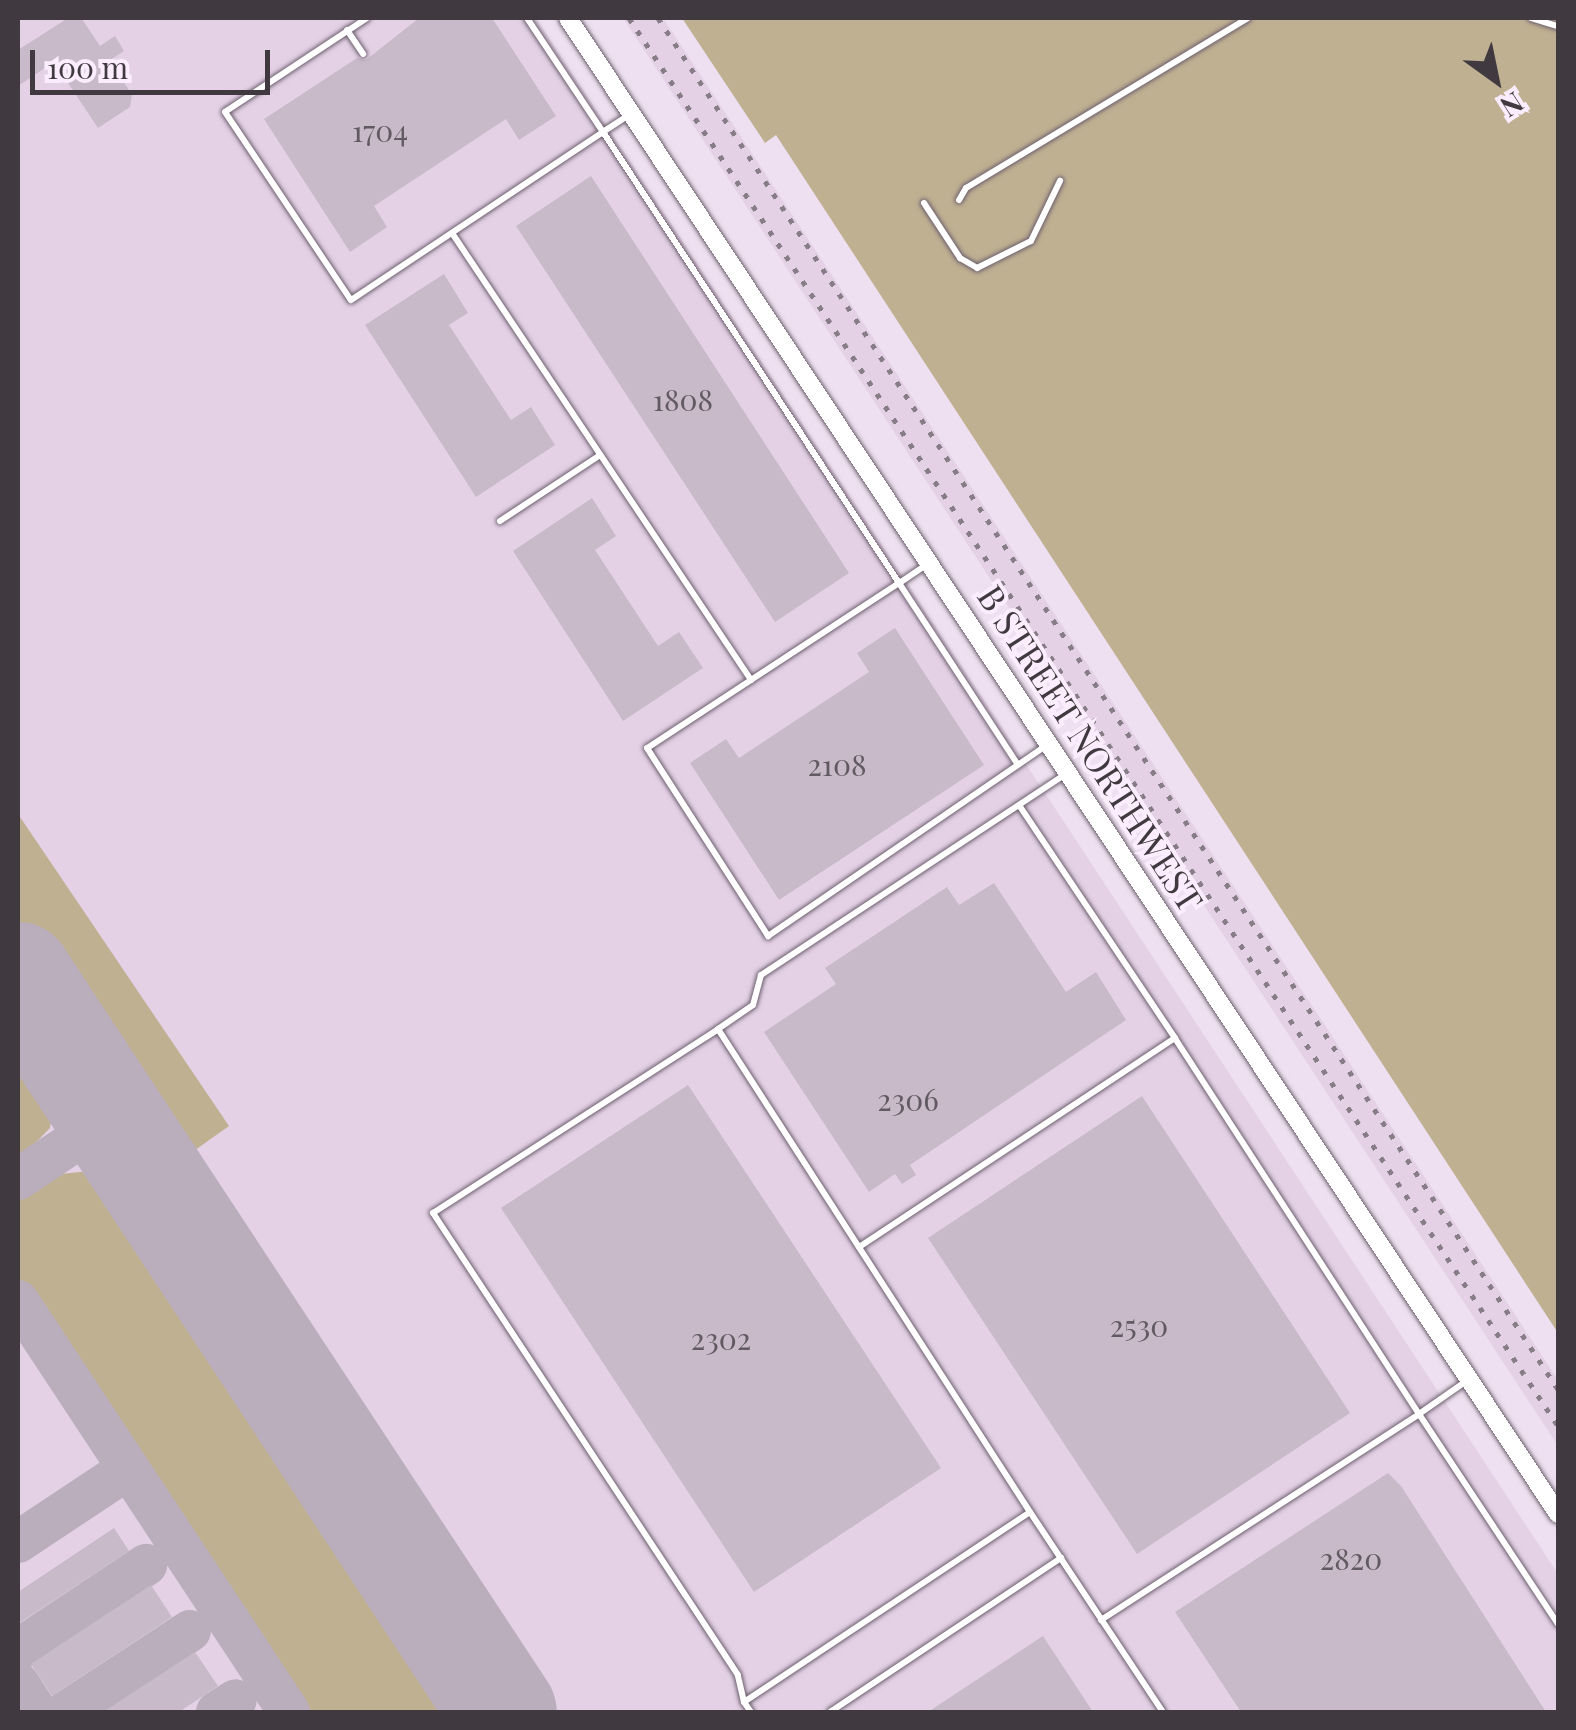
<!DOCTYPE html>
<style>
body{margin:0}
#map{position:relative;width:1576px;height:1730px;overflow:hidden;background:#eee0f0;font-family:"Playfair Display",serif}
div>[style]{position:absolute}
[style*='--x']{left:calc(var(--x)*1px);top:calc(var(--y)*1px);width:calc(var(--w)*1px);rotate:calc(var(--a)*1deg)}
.built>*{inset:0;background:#e4d1e6}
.green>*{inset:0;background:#bfb092}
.taxiway>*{height:42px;margin:-21px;padding:0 21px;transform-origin:21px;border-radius:21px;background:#baaebc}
.runway>*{height:108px;margin:-54px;padding:0 54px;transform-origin:54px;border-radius:54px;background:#baaebc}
.building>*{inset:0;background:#c8bac9}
.roads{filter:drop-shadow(0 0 2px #6d606e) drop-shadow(0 0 2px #6d606e)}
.lane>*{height:6px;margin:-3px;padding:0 3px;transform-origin:3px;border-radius:3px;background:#fff}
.secondary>*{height:18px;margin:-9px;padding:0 9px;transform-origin:9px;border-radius:9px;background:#fff}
.rail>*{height:5px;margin-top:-2.5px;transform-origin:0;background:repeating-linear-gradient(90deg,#867d87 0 5px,transparent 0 15px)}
span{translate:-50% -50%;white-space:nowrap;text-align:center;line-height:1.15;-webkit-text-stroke:8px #fbedfd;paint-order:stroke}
.number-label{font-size:30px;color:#625a62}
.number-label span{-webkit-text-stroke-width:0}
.street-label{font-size:35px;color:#403a40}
.frame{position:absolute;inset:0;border:20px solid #403a40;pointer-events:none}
.north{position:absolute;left:1446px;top:30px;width:100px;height:100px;-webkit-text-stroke:8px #fbedfd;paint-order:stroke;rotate:147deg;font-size:28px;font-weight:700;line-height:40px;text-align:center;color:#403a40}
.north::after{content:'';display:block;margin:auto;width:35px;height:45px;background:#403a40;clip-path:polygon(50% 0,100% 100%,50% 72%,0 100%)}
.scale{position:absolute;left:30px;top:50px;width:240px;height:45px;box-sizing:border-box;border:5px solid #403a40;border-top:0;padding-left:12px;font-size:30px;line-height:35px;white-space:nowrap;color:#403a40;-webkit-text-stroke:8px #fbedfd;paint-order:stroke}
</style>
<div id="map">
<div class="built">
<div style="clip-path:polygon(18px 18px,536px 18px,1558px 1574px,1558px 1712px,18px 1712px)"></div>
<div style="clip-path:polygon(623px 18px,663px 18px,1558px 1380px,1558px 1446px)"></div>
</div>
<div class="green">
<div style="clip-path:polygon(682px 18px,1558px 18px,1558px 1333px,776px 135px,765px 143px)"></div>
<div style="clip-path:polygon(18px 814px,229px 1126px,174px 1165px,18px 932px)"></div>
<div style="clip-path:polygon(18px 1033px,46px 1075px,53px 1107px,50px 1128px,18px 1161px)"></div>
<div style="clip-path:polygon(90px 1171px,115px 1181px,457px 1712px,307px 1712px,18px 1280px,18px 1196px,60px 1174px)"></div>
</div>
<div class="taxiway">
<div style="--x:18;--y:1179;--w:112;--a:-33.7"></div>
<div style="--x:18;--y:1301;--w:492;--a:56.6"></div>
<div style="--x:18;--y:1542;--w:132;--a:-33.6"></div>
<div style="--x:18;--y:1650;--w:154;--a:-33.6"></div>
<div style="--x:18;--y:1683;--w:35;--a:57"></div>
<div style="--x:66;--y:1712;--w:148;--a:-33.2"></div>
<div style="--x:217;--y:1712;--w:22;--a:-32"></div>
</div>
<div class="runway">
<div style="--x:18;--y:976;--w:881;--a:56.62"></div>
</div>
<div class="building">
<div style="clip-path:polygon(68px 18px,82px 19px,100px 46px,115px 36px,124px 51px,110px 60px,132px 95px,130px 107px,98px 128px,54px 62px,18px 86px,18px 50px)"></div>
<div style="clip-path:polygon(419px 18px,492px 18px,556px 116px,519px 140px,506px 119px,374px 206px,387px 227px,350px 252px,264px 119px,357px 58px,366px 60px)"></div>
<div style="clip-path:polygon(591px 176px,849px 573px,775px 622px,516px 226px)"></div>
<div style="clip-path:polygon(444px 274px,468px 313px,449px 325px,511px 420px,531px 407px,555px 445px,476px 497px,365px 325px)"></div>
<div style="clip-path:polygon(592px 498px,616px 536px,595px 550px,658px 646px,679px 632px,703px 668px,623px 721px,513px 551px)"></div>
<div style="clip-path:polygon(895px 628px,984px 765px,779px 900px,690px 763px,726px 739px,739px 758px,869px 672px,857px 653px)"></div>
<div style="clip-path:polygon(994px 883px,1066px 992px,1096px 972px,1126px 1020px,910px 1165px,916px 1175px,902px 1184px,895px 1174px,869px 1192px,764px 1032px,836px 984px,825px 968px,947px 887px,959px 905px)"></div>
<div style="clip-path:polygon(688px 1085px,941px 1468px,754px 1592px,501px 1208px)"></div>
<div style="clip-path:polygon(1142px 1096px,1350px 1413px,1137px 1554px,928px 1238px)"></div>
<div style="clip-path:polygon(1388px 1473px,1401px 1486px,1546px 1712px,1241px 1712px,1175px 1612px)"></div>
<div style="clip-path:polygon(114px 1528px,129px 1551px,18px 1624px,18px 1592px)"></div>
<div style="clip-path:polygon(151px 1585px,172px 1617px,52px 1696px,31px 1664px)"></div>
<div style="clip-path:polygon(1043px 1636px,1093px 1712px,928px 1712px)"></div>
<div style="clip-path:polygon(195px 1652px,218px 1686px,179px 1712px,103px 1712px)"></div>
</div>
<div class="roads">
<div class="lane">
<div style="--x:367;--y:18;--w:170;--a:146.5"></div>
<div style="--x:225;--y:112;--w:226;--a:56.2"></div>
<div style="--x:351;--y:300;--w:303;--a:-33.7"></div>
<div style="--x:603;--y:132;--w:137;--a:-123.7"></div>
<div style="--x:1531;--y:18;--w:28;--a:17"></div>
<div style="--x:347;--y:30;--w:29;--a:56"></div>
<div style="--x:629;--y:115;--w:31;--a:147"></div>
<div style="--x:603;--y:132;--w:539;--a:56.72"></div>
<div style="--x:899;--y:583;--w:177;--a:146.8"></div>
<div style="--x:959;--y:200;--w:14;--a:-60"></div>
<div style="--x:966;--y:188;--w:329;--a:-31.1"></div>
<div style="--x:924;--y:203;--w:66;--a:56.8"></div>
<div style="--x:960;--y:258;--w:20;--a:30"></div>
<div style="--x:977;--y:268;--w:60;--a:-26.6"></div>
<div style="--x:1031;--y:241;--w:67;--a:-64.2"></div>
<div style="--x:452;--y:233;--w:538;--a:56.22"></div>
<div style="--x:751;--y:680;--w:124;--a:146.8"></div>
<div style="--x:647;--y:748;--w:224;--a:57.2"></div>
<div style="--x:768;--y:936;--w:340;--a:-34.4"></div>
<div style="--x:500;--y:521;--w:120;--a:-33.4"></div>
<div style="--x:926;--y:565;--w:32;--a:146"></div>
<div style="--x:899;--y:583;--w:217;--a:56.8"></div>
<div style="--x:718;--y:1029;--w:42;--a:-34.4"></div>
<div style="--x:753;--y:1005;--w:31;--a:-75"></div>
<div style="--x:761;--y:975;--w:367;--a:-33.4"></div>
<div style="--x:859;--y:1247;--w:379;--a:-33.5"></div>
<div style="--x:1175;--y:1038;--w:280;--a:-123.8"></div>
<div style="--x:1465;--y:1382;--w:56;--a:145.2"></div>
<div style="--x:1419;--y:1414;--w:252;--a:56.5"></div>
<div style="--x:1101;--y:1620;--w:379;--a:-32.9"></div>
<div style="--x:1419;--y:1414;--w:448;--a:-123"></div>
<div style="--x:744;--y:1702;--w:28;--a:-103"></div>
<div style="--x:738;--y:1675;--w:554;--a:-123.43"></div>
<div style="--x:433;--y:1213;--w:339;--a:-32.8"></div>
<div style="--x:718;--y:1029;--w:575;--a:57.14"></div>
<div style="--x:751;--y:1712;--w:12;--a:-125"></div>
<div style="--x:744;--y:1702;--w:343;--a:-33.6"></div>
<div style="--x:1030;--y:1512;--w:240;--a:56.4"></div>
<div style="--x:830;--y:1712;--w:278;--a:-33.7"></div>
</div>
<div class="secondary">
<div style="--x:568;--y:18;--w:1794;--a:56.5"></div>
</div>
</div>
<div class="rail">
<div style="--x:629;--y:18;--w:1687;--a:56.58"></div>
<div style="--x:658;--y:18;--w:1640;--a:56.72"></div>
</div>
<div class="number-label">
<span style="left:380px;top:130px">1704</span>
<span style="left:683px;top:399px">1808</span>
<span style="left:837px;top:764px">2108</span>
<span style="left:908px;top:1099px">2306</span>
<span style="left:1139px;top:1325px">2530</span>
<span style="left:721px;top:1338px">2302</span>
<span style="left:1351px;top:1558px">2820</span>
</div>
<div class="street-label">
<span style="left:1091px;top:748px;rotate:57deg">B STREET NORTHWEST</span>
</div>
<div class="frame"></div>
<div class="north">N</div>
<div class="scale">100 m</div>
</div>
